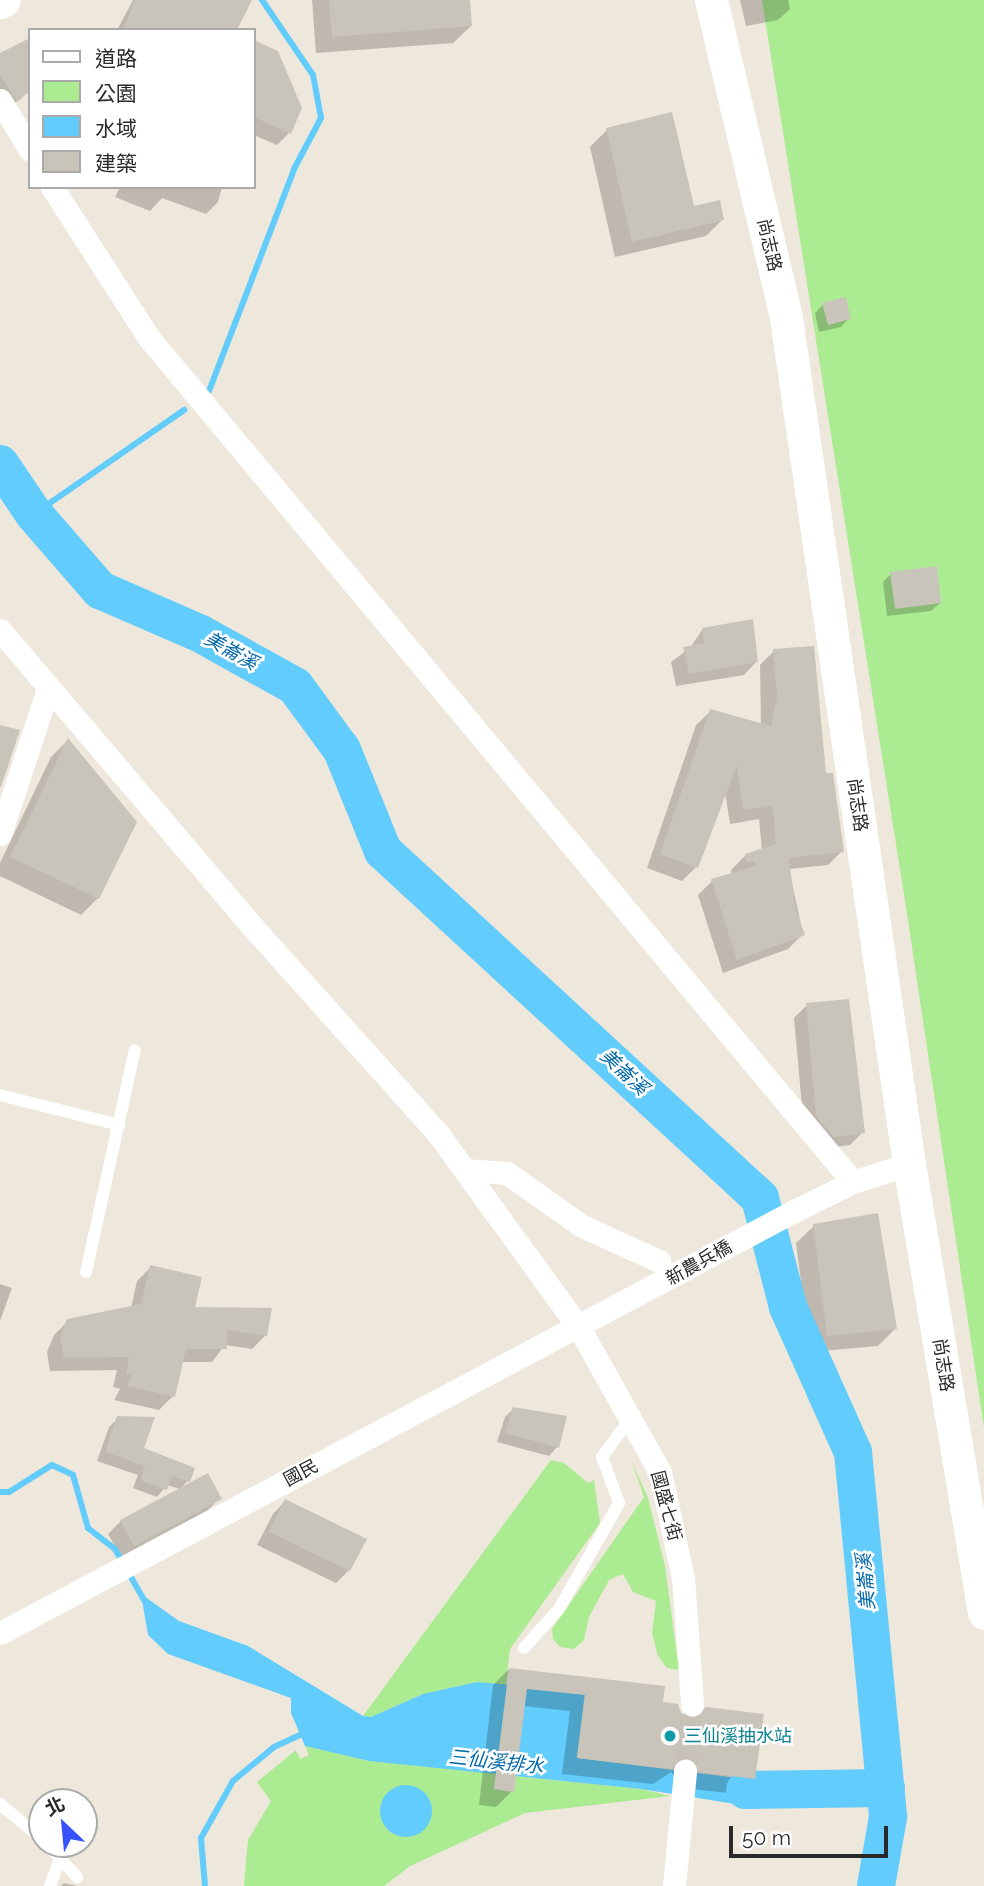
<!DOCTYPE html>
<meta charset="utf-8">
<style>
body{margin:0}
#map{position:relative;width:984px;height:1886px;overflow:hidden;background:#eee7db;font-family:Raleway,"Noto Sans TC",sans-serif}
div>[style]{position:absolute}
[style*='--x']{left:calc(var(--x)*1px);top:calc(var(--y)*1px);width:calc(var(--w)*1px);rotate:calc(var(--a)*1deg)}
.green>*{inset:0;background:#abeb91}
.water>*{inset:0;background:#62ccfc}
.round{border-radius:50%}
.shadow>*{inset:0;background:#0003}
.stream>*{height:6px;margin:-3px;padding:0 3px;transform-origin:3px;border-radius:3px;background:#62ccfc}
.river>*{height:38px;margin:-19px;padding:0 19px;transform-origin:19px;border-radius:19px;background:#62ccfc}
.building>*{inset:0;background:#c9c4ba}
.street-tunnel>*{height:23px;margin-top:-11.5px;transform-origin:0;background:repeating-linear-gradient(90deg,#c7c1b8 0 23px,transparent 0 34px)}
.lane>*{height:12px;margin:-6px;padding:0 6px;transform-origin:6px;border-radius:6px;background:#fff}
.street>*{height:23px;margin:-11.5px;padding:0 11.5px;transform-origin:11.5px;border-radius:11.5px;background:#fff}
.secondary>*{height:33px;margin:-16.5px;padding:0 16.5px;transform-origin:16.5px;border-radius:16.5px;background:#fff}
.dots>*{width:19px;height:19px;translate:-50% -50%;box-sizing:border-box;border:4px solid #fff;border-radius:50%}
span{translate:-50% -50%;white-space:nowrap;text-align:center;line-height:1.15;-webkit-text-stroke:5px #fff;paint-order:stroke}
.street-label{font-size:18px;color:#2a2a2a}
.culture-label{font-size:18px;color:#0d838f}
.left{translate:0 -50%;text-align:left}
.water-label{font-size:19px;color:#0067a9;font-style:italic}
.legend{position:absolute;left:28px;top:28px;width:228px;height:161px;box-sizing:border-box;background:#fff;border:2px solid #aaa;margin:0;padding:9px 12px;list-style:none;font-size:21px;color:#2a2a2a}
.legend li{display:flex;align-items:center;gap:14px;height:35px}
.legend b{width:35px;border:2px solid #aaa}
.north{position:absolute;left:28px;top:1788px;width:70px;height:70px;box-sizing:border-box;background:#fff;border:2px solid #aaa;border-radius:50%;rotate:334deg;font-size:19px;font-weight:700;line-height:28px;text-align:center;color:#2a2a2a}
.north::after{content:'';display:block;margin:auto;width:24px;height:32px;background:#3753ff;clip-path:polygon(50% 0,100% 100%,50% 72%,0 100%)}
.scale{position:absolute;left:729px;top:1826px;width:159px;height:32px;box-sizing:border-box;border:4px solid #2a2a2a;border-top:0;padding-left:9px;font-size:21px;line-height:24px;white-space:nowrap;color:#2a2a2a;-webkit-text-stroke:5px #fff;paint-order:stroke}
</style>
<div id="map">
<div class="green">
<div style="clip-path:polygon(762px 0,984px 0,984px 1428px,906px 907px)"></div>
<div style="clip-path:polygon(551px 1460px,564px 1463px,588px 1483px,594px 1480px,600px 1523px,510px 1649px,506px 1685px,477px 1682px,423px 1694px,371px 1717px,363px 1716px)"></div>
<div style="clip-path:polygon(632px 1462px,648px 1498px,665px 1566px,679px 1670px,667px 1668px,658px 1656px,652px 1633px,656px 1601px,633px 1592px,623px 1574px,609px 1580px,589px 1617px,584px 1640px,574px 1649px,560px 1647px,553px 1639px,552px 1629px,644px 1497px)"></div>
<div style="clip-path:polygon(305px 1746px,369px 1761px,496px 1773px,494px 1789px,514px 1792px,516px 1776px,641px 1789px,670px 1796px,525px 1813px,410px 1866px,384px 1886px,244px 1886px,248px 1840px,271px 1801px,257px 1782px,296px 1750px,300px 1759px,309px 1755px)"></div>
</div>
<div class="water">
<div style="clip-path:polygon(141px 1594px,179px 1621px,248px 1646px,363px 1716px,371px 1717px,423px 1694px,477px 1682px,585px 1692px,577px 1758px,762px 1781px,754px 1807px,641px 1789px,369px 1761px,305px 1746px,291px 1713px,291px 1698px,168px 1654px,148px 1635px)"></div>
<div class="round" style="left:380px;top:1785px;width:52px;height:52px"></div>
</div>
<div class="shadow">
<div style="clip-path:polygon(133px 0,250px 0,236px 30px,117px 30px)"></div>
<div style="clip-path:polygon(312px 0,469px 0,471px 26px,453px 43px,316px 53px)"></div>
<div style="clip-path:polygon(740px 0,788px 0,790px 9px,778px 20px,746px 26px)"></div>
<div style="clip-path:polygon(254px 42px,276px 52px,289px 133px,277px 145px,254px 135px)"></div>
<div style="clip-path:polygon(0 55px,30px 89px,9px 108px,0 92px)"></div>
<div style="clip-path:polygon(607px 130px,692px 208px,723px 219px,706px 236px,615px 257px,590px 147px)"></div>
<div style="clip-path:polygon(120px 187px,222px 187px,218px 202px,206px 214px,162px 198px,150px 211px,115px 197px)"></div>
<div style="clip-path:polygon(823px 305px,849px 318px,841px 327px,819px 332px,815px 313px)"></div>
<div style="clip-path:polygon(891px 574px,940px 603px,931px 611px,887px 616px,883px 582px)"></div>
<div style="clip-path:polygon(702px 630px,756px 662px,744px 675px,676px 686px,671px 662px,690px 648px)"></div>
<div style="clip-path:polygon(774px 651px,825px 775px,842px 851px,828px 865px,789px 869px,803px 934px,788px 949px,723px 973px,698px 895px,712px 881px,732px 875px,731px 870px,746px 855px,762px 850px,759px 819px,730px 824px,725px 792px,696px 867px,682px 881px,647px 868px,696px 725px,711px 711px,761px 725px,760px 665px)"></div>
<div style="clip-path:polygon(68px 740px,98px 898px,81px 915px,0 876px,0 863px,51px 757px)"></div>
<div style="clip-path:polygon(807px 1005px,863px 1132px,850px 1145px,821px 1149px,804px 1129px,794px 1018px)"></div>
<div style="clip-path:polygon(814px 1226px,895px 1329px,878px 1346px,810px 1352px,796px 1243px)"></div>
<div style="clip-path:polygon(151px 1267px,193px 1309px,266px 1335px,252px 1349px,225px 1345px,212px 1362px,181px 1362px,173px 1396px,159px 1410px,114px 1400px,120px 1389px,113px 1387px,117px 1370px,50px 1371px,47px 1352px,54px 1335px,68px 1321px,131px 1308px,137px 1281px)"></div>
<div style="clip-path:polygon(0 1284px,12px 1288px,0 1321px)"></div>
<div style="clip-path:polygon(513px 1409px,557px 1447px,549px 1456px,497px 1442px,505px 1417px)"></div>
<div style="clip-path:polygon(118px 1418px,142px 1450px,188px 1481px,180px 1489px,167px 1485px,157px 1497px,133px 1488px,138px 1475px,97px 1461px,109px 1427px)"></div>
<div style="clip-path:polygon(220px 1498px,207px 1511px,121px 1557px,108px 1534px,121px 1521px)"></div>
<div style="clip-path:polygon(285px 1501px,349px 1570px,336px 1583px,257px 1545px,273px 1514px)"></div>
<div style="clip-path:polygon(509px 1669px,661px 1704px,754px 1778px,738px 1794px,683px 1788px,671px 1772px,653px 1784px,562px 1774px,570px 1711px,523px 1706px,512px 1791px,496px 1807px,479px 1805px,493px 1685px)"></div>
<div style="clip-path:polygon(64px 1883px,77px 1886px,61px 1886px)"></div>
</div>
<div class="stream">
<div style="--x:209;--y:391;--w:238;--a:-69"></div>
<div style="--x:294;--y:169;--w:58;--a:-62.1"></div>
<div style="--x:321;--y:118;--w:44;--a:-100.5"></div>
<div style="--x:313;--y:75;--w:91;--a:-124.2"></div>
<div style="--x:34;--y:514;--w:183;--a:-34.7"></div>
<div style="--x:0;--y:1492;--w:9;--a:0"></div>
<div style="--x:9;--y:1492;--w:51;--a:-32.1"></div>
<div style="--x:52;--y:1465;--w:23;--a:25"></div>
<div style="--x:73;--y:1475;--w:55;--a:74.2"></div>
<div style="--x:88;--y:1528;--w:34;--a:38"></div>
<div style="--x:115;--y:1549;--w:59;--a:60.4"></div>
<div style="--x:205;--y:1886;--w:48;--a:-94.8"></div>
<div style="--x:201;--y:1838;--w:65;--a:-60.7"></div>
<div style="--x:233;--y:1781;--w:53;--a:-39.7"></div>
<div style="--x:274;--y:1747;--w:38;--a:-25"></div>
</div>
<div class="river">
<div style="--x:0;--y:464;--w:60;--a:55.8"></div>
<div style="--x:34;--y:514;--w:101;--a:49"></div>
<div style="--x:100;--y:590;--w:110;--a:23.5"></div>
<div style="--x:201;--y:634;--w:107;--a:29"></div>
<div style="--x:295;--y:686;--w:79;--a:53.7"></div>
<div style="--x:342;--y:750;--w:109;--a:67.9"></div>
<div style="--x:383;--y:851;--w:512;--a:42.63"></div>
<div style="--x:760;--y:1198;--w:113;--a:75.6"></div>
<div style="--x:788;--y:1307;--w:159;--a:65.9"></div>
<div style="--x:853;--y:1452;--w:367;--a:84.5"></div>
<div style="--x:888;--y:1817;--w:70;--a:99.9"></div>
<div style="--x:745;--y:1790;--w:141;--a:-0.8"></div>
</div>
<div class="building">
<div style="clip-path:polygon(135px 0,252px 0,237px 30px,123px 30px)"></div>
<div style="clip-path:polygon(329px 0,470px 0,472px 26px,332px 37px)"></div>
<div style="clip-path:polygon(30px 38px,30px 91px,17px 102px,0 75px,0 53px)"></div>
<div style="clip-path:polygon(254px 40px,278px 51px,302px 108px,291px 134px,254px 117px)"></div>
<div style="clip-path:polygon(672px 112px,694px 206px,720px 200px,724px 220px,632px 242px,606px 128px)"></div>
<div style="clip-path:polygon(846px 297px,851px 319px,828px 325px,822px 303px)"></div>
<div style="clip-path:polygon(937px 566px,941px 603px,895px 609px,890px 572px)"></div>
<div style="clip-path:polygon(753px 619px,758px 662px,689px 674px,683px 647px,704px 643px,702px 628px)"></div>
<div style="clip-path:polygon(814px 646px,826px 773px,833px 773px,844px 852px,789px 858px,795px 907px,805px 935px,737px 960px,711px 879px,756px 866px,754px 861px,746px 862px,745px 854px,776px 844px,773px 806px,743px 810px,737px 765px,698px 868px,660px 854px,710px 709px,771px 726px,777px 697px,773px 649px)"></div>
<div style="clip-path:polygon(0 725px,20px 730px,1px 787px,0 787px)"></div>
<div style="clip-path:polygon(68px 738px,137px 822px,99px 899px,10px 857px)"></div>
<div style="clip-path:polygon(849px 999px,865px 1133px,834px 1137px,816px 1116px,806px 1003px)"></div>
<div style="clip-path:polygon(878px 1213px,897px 1329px,827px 1336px,813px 1224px)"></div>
<div style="clip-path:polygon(150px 1265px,202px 1277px,195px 1307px,272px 1308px,267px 1336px,227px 1330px,227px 1349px,186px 1349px,175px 1397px,127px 1386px,132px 1375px,126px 1374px,129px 1357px,64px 1358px,60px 1337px,67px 1319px,141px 1304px)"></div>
<div style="clip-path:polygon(513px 1407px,567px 1416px,559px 1448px,505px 1433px)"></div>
<div style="clip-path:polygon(117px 1416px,155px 1417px,144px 1448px,195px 1468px,190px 1482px,172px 1476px,167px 1490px,140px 1480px,145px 1466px,105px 1452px)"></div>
<div style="clip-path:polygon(208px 1473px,222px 1499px,134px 1546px,120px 1520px)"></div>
<div style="clip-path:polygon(285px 1499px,367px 1539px,350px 1571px,269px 1532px)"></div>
<div style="clip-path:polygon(509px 1668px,665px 1686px,663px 1702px,678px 1704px,681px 1713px,692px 1719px,706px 1707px,764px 1714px,755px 1779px,699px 1772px,687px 1757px,679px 1759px,671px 1769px,577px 1758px,585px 1695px,527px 1689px,514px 1792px,494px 1789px)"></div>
</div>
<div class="street-tunnel">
<div style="--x:685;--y:1771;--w:66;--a:-83.9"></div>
</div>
<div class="lane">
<div style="--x:0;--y:1095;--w:123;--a:14.1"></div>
<div style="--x:86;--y:1272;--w:227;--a:-77.6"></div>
<div style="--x:524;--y:1648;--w:52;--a:-48.1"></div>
<div style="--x:559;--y:1609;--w:122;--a:-60.5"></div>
<div style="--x:619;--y:1503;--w:49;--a:-110.3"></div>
<div style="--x:602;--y:1457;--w:49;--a:-53.4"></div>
<div style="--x:0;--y:1804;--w:55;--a:39.8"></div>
<div style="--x:47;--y:1844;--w:45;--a:47.7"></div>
<div style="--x:50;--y:1886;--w:30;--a:-70"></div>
</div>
<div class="street">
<div style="--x:0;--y:100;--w:58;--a:59"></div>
<div style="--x:52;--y:187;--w:179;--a:57.3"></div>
<div style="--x:149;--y:338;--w:1099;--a:50.17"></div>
<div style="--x:0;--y:630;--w:386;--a:49.6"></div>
<div style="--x:250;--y:924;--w:283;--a:48.1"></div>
<div style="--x:439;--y:1135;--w:236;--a:54"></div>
<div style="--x:578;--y:1326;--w:167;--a:60.7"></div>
<div style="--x:660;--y:1472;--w:108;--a:77.8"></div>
<div style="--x:683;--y:1578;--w:127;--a:85.9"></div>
<div style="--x:0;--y:834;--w:153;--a:-71.7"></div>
<div style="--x:465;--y:1170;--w:42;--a:4.1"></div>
<div style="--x:507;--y:1173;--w:92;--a:35.2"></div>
<div style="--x:582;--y:1226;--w:85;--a:24.4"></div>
<div style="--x:0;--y:1633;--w:901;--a:-27.99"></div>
<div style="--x:796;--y:1210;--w:64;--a:-26.2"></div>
<div style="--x:853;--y:1182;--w:59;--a:-17.8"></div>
<div style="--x:674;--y:1886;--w:116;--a:-84.5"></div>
</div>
<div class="secondary">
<div style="--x:711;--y:0;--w:327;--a:76.7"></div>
<div style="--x:786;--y:318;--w:855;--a:81.73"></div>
<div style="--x:909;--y:1164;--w:455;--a:80.5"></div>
<div style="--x:0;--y:2;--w:4;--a:-27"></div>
</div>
<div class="dots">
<div style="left:670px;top:1736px;background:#0f9aa8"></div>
</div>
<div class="street-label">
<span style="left:769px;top:245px;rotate:77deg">尚志路</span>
<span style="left:857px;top:805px;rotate:82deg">尚志路</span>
<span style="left:699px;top:1263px;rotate:-29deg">新農兵橋</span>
<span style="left:943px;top:1365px;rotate:81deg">尚志路</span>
<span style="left:301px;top:1473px;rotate:-28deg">國民</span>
<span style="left:666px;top:1506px;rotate:75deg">國盛七街</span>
</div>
<div class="culture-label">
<span class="left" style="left:684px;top:1736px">三仙溪抽水站</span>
</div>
<div class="water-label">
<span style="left:231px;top:651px;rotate:29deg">美崙溪</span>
<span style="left:624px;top:1072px;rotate:43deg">美崙溪</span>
<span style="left:866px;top:1582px;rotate:-95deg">美崙溪</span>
<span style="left:496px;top:1762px;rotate:6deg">三仙溪排水</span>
</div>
<ul class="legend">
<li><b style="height:9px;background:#fff"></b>道路</li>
<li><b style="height:19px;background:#abeb91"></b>公園</li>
<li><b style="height:19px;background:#62ccfc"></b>水域</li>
<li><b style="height:19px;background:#c9c4ba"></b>建築</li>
</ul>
<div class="north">北</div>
<div class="scale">50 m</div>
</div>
